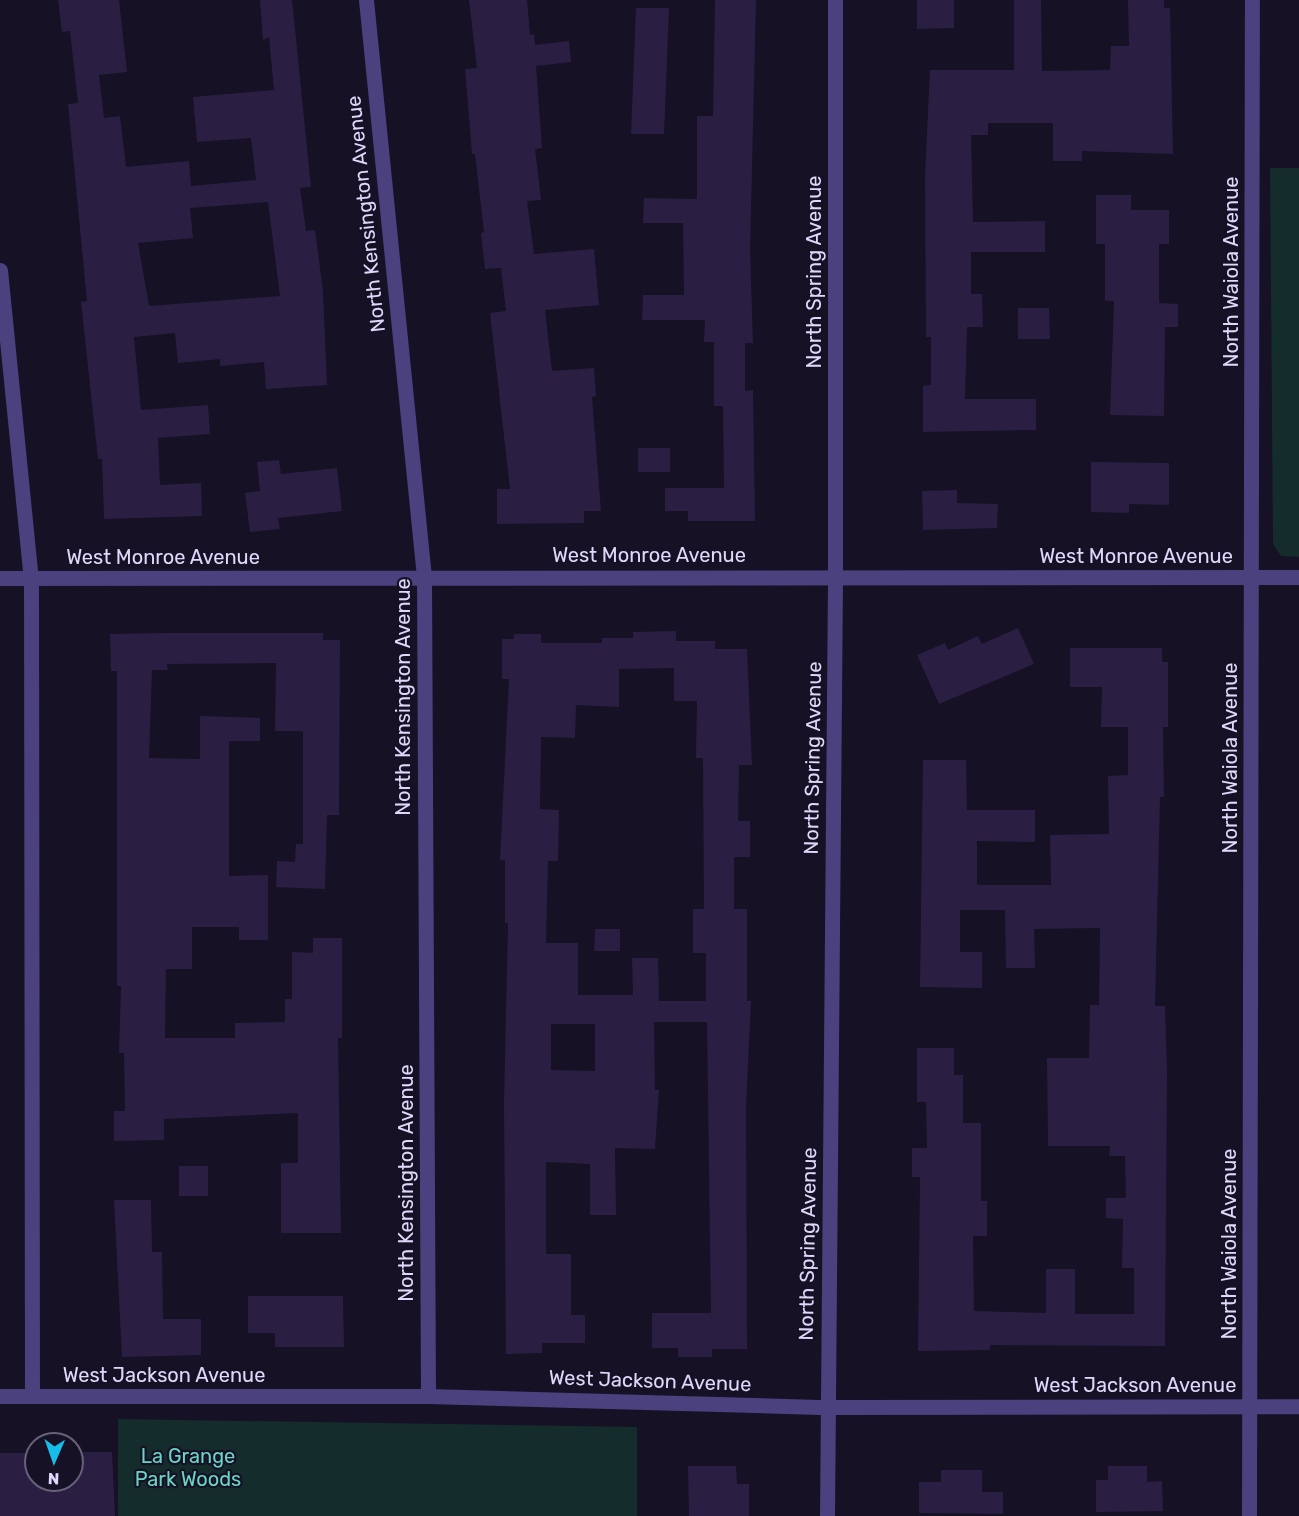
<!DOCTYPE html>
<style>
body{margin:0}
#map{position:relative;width:1299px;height:1516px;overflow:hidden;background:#161124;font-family:Rubik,sans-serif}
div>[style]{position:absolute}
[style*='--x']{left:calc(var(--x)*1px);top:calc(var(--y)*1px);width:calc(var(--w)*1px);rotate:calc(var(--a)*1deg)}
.green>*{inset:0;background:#152c2d}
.building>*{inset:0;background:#2a1f43}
.minor>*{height:15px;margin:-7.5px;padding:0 7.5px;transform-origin:7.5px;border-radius:7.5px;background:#4a417e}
span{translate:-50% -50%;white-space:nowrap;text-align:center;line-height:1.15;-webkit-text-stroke:4.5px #161124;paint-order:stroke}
.street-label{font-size:20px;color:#e0d8fb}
.park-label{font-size:20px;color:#6ad5c6}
.north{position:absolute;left:24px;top:1432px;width:60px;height:60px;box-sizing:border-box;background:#161124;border:2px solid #67617a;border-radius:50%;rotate:182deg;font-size:16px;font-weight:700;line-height:24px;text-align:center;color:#e0d8fb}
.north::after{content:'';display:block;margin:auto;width:21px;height:27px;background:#17bde9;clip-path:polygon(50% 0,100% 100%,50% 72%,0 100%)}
</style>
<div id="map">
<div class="green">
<div style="clip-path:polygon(1270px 168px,1299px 168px,1299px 557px,1281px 556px,1273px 544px)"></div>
<div style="clip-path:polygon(118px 1419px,637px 1427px,637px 1516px,118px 1516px)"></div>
</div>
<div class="building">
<div style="clip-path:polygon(evenodd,58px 0,119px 0,127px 72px,99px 75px,104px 118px,120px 116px,126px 167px,189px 161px,191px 186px,256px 180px,251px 138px,197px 142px,193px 97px,274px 90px,269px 37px,263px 40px,260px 0,292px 0,311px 187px,300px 188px,306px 231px,315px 230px,323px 291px,327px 385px,266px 389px,264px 362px,220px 366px,220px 359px,178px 363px,175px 333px,134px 337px,141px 410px,208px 405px,210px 434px,158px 438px,160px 485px,201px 483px,202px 516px,104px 519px,102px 459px,98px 459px,81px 302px,87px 301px,68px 104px,78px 103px,70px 31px,62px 32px,58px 0,268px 202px,280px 296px,149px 306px,138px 243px,193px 238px,190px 208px,268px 202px)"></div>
<div style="clip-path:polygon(469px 0,527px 0,530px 35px,534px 34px,535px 45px,569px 41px,571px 62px,536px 66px,542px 148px,535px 149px,541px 200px,527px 201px,534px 254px,594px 249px,599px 305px,545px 310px,552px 371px,594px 368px,596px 396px,592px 397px,601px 511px,584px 511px,584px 523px,497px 524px,497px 489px,510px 489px,490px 313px,506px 311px,501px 268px,485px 269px,481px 233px,484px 232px,475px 154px,472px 154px,465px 69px,477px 68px)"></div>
<div style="clip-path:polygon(715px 0,756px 0,750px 250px,753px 343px,745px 343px,745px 391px,753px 390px,755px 521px,688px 521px,688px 511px,665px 511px,665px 488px,724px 488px,723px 406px,714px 406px,714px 342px,704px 342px,705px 320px,642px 320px,643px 295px,684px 295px,683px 223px,643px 223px,644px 198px,697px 199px,697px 116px,713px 116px)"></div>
<div style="clip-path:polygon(917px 0,954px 0,954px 28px,917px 29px)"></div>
<div style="clip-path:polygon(1014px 0,1041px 0,1042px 71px,1110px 70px,1111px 46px,1129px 46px,1128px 0,1164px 0,1164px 8px,1170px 8px,1173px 154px,1082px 151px,1082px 161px,1053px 161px,1053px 123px,988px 123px,988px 135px,971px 135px,973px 222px,1045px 221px,1045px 252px,971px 252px,971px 294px,982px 294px,983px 327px,967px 327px,965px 399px,1036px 399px,1036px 430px,923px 432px,923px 386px,931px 385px,931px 337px,926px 337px,925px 175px,930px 70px,1014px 70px)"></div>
<div style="clip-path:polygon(636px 8px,669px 8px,664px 134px,631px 134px)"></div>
<div style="clip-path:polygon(1096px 195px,1131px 195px,1131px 210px,1169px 210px,1169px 244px,1159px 244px,1159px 303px,1178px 304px,1178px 327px,1165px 327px,1164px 416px,1110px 415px,1114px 301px,1105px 301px,1105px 244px,1096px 244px)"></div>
<div style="clip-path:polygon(1018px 308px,1049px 308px,1050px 339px,1018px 339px)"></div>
<div style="clip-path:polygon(638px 448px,670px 448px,670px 472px,638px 472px)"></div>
<div style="clip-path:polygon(279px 460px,281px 474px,337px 468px,342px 511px,278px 518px,280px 529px,250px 532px,245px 493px,260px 491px,257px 462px)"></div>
<div style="clip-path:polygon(1091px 462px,1169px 463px,1169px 505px,1129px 504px,1129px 513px,1091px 512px)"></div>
<div style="clip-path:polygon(957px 490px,957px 503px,998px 504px,997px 528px,923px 530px,922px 491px)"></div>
<div style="clip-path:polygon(1018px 628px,1034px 664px,939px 704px,917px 655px,945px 643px,948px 650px,978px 636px,982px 644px)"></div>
<div style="clip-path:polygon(evenodd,676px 631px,676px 641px,715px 641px,715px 649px,747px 649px,752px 765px,739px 765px,738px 821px,750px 821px,750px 857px,734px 857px,734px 909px,747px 909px,747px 1001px,751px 1001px,746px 1107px,747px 1349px,712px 1349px,712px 1357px,678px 1357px,678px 1348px,652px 1348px,652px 1313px,711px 1313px,707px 1022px,654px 1022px,655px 1090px,659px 1090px,655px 1149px,615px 1148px,616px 1215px,590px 1215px,590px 1164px,546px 1162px,546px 1254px,571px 1254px,571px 1315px,585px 1315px,585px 1343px,542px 1343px,542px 1353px,506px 1354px,504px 1104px,508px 923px,505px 923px,505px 860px,500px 860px,509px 679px,502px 679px,502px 639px,514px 639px,514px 634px,541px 634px,541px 643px,602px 643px,602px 638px,633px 638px,633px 632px,676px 631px,674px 668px,674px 701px,697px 701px,696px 758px,703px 758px,704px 909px,693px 909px,693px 953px,706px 953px,706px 1001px,659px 1001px,658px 958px,632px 958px,633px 995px,578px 995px,578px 943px,546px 943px,548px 861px,558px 861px,559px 810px,540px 809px,541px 737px,575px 738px,576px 705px,619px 707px,619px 669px,674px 668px,676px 631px,551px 1024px,595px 1024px,595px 1071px,551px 1070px,551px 1024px)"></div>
<div style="clip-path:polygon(167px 633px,323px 633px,323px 640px,340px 640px,339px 815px,327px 815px,325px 889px,276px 887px,277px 861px,295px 862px,296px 844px,303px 844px,303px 731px,275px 731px,276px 663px,167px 664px,168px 670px,152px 670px,149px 758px,200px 759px,200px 716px,260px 718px,260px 741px,229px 741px,229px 876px,268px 875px,268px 940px,239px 940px,239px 927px,192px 927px,192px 969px,166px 969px,165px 1038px,235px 1038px,235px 1023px,285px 1022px,285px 999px,292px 999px,292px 952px,313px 953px,313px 938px,342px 938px,342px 1038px,338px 1038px,341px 1233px,281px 1233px,281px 1163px,298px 1163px,298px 1113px,164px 1119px,164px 1140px,114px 1141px,114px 1111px,125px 1111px,124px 1053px,119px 1053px,121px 986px,117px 986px,117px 671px,111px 671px,110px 634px)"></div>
<div style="clip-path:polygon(1070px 648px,1162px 648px,1162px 662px,1168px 662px,1168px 727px,1163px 727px,1164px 797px,1160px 797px,1155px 1006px,1165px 1006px,1167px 1072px,1165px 1346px,990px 1345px,990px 1350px,918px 1351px,920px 1177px,912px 1177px,912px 1148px,927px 1148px,926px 1102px,917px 1102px,917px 1048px,954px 1048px,954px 1075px,963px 1075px,963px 1123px,981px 1123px,981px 1201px,987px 1201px,987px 1236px,973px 1236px,974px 1311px,1046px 1313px,1046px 1269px,1075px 1269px,1075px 1314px,1134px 1314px,1134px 1268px,1122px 1268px,1123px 1219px,1106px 1218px,1106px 1198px,1126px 1198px,1125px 1156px,1109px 1156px,1110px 1146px,1048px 1146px,1047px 1058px,1089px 1058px,1090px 1005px,1099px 1005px,1100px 928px,1034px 929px,1035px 968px,1006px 968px,1005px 910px,960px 910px,960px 952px,982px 952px,982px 988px,920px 987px,923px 760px,966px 760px,967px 810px,1035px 810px,1035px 842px,977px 841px,977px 885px,1051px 885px,1050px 835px,1109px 834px,1108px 776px,1128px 775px,1128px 727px,1101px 727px,1102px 687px,1070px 687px)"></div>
<div style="clip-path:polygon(595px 929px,620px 929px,620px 951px,594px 951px)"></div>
<div style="clip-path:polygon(179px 1166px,208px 1166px,208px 1196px,179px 1196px)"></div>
<div style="clip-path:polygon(114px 1200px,151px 1200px,152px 1252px,162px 1252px,163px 1319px,201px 1319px,201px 1355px,122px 1357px)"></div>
<div style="clip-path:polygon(248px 1296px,343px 1296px,344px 1347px,275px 1347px,275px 1333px,248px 1333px)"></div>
<div style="clip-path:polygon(72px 1452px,112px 1452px,115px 1516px,0 1516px,0 1453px,36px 1453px,36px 1480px,72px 1480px)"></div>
<div style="clip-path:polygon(688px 1466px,736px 1466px,737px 1484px,749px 1484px,749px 1516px,689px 1516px)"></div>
<div style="clip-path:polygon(1108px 1466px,1147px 1466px,1147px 1482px,1162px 1481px,1163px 1511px,1096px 1512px,1096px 1480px,1108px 1480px)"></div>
<div style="clip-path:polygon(941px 1470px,982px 1470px,982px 1492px,1003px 1492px,1003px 1514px,919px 1513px,919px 1482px,941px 1482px)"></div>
</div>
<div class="minor">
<div style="--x:366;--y:0;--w:580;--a:84.26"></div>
<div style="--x:424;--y:577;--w:819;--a:89.72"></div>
<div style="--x:0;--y:270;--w:310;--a:84.3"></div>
<div style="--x:31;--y:578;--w:817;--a:89.93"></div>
<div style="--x:0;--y:578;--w:1299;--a:-0.04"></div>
<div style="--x:0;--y:1396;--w:428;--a:0"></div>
<div style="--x:428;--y:1396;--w:399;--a:1.6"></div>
<div style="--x:827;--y:1407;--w:472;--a:-0.1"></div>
<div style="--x:827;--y:1516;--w:940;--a:-89.51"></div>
<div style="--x:835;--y:576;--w:576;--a:-90"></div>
<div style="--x:1249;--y:1516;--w:1516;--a:-89.89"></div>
</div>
<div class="street-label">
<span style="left:366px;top:214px;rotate:-96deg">North Kensington Avenue</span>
<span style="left:814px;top:272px;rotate:-90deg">North Spring Avenue</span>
<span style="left:1231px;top:272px;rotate:-90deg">North Waiola Avenue</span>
<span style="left:649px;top:555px">West Monroe Avenue</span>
<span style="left:1136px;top:556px">West Monroe Avenue</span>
<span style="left:163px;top:557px">West Monroe Avenue</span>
<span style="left:403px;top:697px;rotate:-90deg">North Kensington Avenue</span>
<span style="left:813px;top:758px;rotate:-89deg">North Spring Avenue</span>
<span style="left:1230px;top:758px;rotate:-90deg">North Waiola Avenue</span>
<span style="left:406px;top:1183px;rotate:-90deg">North Kensington Avenue</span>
<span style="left:808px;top:1244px;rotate:-89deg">North Spring Avenue</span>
<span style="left:1229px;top:1244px;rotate:-90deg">North Waiola Avenue</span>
<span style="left:164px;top:1375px">West Jackson Avenue</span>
<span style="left:650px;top:1381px;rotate:2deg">West Jackson Avenue</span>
<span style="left:1135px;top:1385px">West Jackson Avenue</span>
</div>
<div class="park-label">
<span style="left:188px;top:1468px">La Grange<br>Park Woods</span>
</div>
<div class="north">N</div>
</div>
